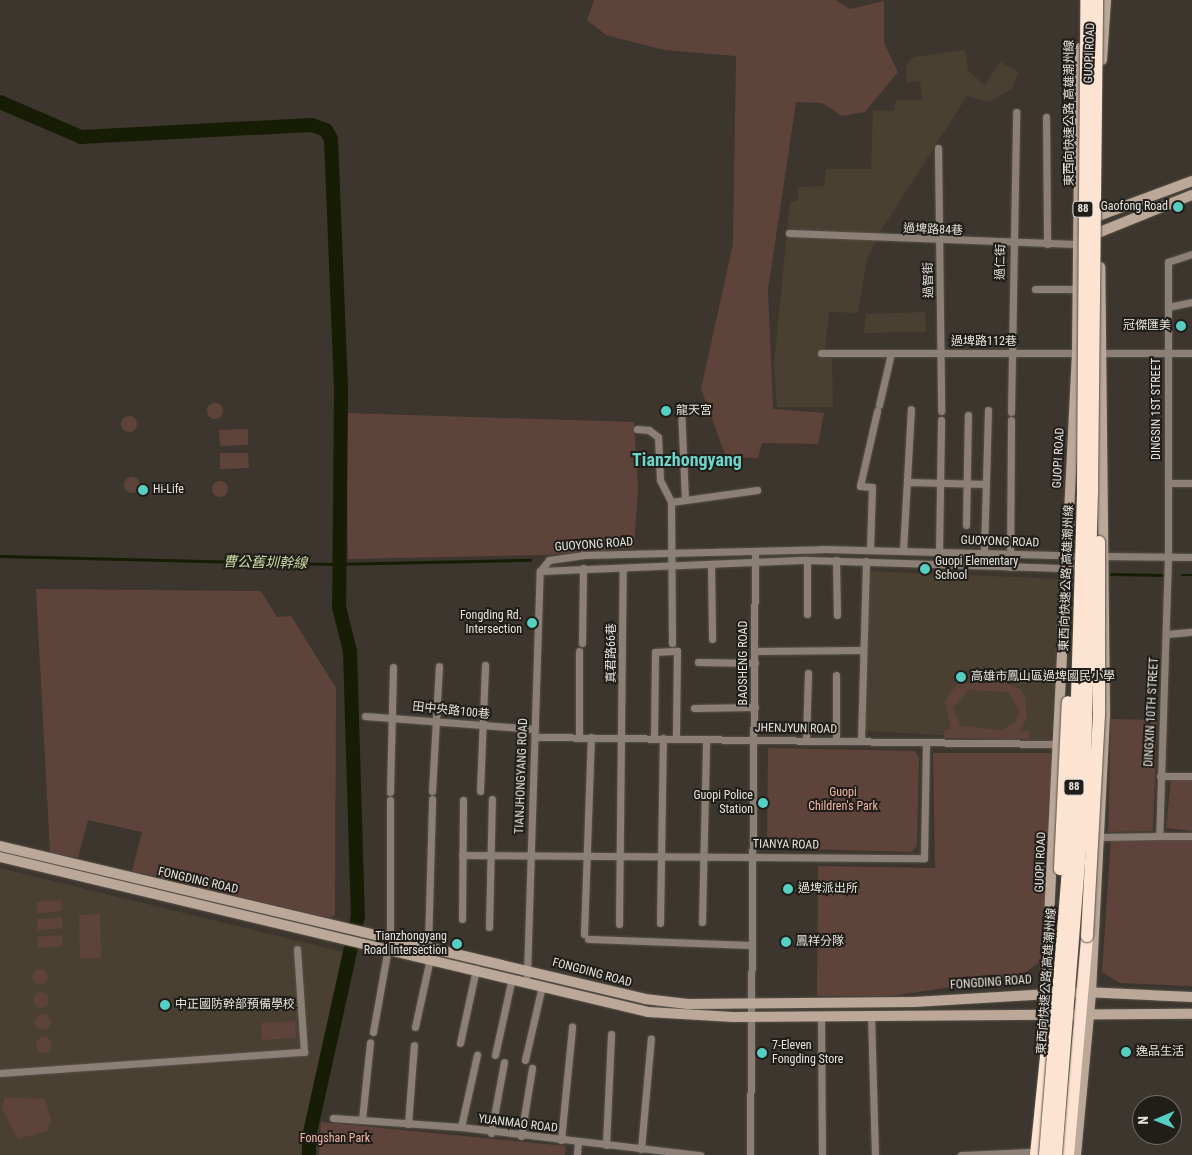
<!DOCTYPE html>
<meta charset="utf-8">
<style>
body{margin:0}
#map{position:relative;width:1192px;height:1155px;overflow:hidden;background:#3c362e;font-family:"Roboto Condensed","Noto Sans TC",sans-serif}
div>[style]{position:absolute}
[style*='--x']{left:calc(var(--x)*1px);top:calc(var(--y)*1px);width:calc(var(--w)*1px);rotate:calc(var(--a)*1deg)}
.built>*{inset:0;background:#494031}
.green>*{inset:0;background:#5e433b}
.round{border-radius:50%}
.stream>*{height:2.5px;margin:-1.25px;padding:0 1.25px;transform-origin:1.25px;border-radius:1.25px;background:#171d04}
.river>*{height:14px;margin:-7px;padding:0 7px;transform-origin:7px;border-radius:7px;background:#171d04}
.roads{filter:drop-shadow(0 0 1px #57524a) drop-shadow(0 0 1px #57524a)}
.street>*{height:7px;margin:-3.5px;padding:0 3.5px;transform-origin:3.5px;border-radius:3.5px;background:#8c7f76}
.secondary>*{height:10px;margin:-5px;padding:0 5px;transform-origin:5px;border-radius:5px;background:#bca899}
.highway>*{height:12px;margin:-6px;padding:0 6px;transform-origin:6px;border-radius:6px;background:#fde4d2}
.bridges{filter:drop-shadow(0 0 1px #57524a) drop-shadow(0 0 1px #57524a)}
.highway-bridge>*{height:12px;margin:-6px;padding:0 6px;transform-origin:6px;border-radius:6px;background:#fde4d2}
.dots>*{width:14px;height:14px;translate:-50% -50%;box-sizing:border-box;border:2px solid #211e1a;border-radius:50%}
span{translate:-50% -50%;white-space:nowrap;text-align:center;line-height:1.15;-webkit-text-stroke:4px #211e1a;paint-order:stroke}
.shield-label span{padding:1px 4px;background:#211e1a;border:1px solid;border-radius:4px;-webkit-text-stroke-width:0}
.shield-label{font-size:11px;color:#e6e3de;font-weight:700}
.street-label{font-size:12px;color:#e6e3de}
.poi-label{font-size:12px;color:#e6e3de}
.right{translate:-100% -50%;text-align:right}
.left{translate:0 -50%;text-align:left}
.park-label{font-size:12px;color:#f3b6a5}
.water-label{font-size:14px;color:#cadba4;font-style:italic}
.district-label{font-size:18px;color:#6cd6cb;font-weight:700}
.north{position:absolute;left:1132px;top:1095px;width:50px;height:50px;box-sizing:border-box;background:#211e1a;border:1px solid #706d68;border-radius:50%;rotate:269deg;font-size:14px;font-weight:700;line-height:20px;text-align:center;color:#e6e3de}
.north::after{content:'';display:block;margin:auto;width:18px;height:22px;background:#57cec2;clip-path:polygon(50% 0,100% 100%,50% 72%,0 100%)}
</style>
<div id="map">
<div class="built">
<div style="clip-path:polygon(965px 50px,968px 71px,985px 85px,1000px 62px,1018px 72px,1012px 89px,989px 102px,967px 96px,878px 235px,867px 259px,858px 313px,829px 312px,824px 359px,832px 358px,833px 407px,777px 407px,774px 364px,790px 202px,798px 200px,798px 187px,824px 186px,826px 169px,871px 169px,873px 110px,894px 111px,896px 100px,922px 100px,920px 81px,907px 83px,906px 65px,914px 57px)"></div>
<div style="clip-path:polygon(925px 312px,926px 332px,864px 333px,866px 314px)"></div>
<div style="clip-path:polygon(869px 571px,1062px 579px,1051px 741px,866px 731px)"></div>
<div style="clip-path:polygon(0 868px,343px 952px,300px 1155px,0 1155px)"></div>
</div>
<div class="green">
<div style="clip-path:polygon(594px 0,836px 0,850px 9px,884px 1px,884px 43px,898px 72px,865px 112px,842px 116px,822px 103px,796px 102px,768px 290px,773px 409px,824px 413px,818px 444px,762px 443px,758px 458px,726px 457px,701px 389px,733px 244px,736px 56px,664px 50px,606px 35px,587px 20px)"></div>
<div class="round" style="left:207px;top:403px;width:16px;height:16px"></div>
<div style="clip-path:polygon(346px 413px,634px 422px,638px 488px,634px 548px,543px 555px,348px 559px)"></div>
<div class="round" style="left:121px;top:416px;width:16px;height:16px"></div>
<div style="clip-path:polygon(248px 429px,248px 445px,220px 446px,219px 430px)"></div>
<div style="clip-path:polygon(220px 453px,248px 453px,249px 468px,220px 469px)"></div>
<div class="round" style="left:124px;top:477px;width:16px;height:16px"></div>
<div class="round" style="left:212px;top:481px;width:16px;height:16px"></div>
<div style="clip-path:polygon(36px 589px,261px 591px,277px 617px,291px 616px,336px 688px,335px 915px,329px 918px,132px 871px,142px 832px,88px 820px,78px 858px,50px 852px)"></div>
<div style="clip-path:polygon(evenodd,1004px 682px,1020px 689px,1025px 697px,1027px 718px,1020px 731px,1029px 731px,1029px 739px,944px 738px,944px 730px,951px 729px,945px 701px,957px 684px,1004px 682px,969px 690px,1008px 692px,1020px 711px,1016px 721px,1002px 730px,961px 726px,953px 708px,969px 690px)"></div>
<div style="clip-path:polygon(1111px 719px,1157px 720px,1153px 831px,1108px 832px)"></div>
<div style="clip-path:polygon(768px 748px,915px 751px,919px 758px,917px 846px,911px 852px,767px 848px)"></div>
<div style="clip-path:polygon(933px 753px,1051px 753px,1054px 758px,1041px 961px,1021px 976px,891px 996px,817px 996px,818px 866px,935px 868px)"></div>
<div style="clip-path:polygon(1171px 780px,1192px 780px,1192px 831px,1166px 828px)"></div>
<div style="clip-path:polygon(1192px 837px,1192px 986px,1120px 983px,1102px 972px,1111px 838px)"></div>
<div style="clip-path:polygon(61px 900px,62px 911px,37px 913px,37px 902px)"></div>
<div style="clip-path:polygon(100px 914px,101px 958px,80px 959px,79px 915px)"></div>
<div style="clip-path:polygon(62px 917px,63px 928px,38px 930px,37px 919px)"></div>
<div style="clip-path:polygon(62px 935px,63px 946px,38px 948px,37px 937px)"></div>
<div class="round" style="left:32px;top:969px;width:16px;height:16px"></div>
<div class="round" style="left:33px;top:992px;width:16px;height:16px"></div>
<div class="round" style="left:35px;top:1014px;width:16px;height:16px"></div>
<div style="clip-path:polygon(295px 1021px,296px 1038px,262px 1040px,261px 1023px)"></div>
<div class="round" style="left:36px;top:1037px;width:16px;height:16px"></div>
<div style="clip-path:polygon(5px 1097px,45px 1099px,51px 1119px,47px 1131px,18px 1139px,2px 1108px)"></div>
<div style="clip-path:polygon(321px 1122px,566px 1146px,565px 1155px,319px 1155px)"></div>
</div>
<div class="stream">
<div style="--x:0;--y:556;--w:332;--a:1.4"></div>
<div style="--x:332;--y:564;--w:198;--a:-1.2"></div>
<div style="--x:1111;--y:574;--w:53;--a:1.1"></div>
<div style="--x:1182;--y:575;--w:10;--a:0"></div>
</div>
<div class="river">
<div style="--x:0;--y:102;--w:88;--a:23.4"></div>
<div style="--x:81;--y:137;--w:231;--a:-3"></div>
<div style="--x:312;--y:125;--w:15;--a:20"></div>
<div style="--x:326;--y:130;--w:10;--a:61"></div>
<div style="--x:331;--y:139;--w:254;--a:87.7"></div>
<div style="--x:341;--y:393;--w:214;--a:90.5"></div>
<div style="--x:339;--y:607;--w:45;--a:76"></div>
<div style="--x:350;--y:651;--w:265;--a:88.3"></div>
<div style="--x:358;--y:916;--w:226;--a:102.5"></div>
<div style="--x:309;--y:1137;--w:18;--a:90"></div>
</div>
<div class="roads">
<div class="street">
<div style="--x:1046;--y:117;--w:127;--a:89.5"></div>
<div style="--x:938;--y:148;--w:263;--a:89.3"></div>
<div style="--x:789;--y:233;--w:287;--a:2.2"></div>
<div style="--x:1192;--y:254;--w:25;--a:162"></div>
<div style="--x:1168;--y:262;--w:295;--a:90"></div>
<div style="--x:1168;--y:557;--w:279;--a:91.8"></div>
<div style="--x:1159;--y:836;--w:33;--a:0"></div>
<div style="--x:1035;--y:289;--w:42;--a:0"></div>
<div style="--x:1168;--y:307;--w:25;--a:-12"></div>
<div style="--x:821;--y:353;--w:260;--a:0"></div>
<div style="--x:1099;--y:353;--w:93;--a:0"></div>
<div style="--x:879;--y:405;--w:53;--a:-77"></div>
<div style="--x:681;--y:408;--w:92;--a:87.5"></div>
<div style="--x:1011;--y:412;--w:300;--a:-89"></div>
<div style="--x:637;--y:429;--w:12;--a:5"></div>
<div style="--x:649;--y:430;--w:11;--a:38"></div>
<div style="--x:658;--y:437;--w:43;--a:87.3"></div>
<div style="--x:660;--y:480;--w:25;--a:63"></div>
<div style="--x:671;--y:502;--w:141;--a:89.6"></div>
<div style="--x:907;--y:482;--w:79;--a:1.5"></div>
<div style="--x:1169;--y:483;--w:23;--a:0"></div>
<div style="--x:671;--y:502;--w:87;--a:-7.9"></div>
<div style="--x:966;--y:525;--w:110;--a:-89"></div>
<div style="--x:870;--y:550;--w:63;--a:-88.2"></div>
<div style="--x:872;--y:487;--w:12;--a:-175"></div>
<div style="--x:860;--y:486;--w:77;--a:-77.2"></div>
<div style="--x:903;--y:551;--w:142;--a:-86.8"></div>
<div style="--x:939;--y:552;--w:132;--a:-89.1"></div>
<div style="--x:984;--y:553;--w:143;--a:-88.4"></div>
<div style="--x:1099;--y:556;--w:93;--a:0.6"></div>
<div style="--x:836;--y:560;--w:55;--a:89"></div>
<div style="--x:711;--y:564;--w:75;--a:89.2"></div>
<div style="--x:1010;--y:567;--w:147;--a:-89.6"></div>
<div style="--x:540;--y:571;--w:14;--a:-51"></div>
<div style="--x:549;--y:560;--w:34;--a:-8"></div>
<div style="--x:583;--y:555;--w:240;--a:-1.4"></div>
<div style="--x:823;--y:549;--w:261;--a:1.5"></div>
<div style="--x:540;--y:571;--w:267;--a:-2.4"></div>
<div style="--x:807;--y:560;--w:260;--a:1.8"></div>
<div style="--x:1067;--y:568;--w:17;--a:-17"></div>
<div style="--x:807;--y:614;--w:54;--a:-90"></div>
<div style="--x:1167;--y:634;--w:25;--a:-5"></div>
<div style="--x:582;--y:643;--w:75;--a:-89.2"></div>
<div style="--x:755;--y:651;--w:108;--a:-0.5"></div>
<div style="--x:698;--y:662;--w:57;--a:1"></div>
<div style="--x:694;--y:708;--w:61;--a:-0.9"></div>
<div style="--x:365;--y:716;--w:170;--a:4.4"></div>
<div style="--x:535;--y:737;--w:523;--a:0.77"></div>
<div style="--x:579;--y:737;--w:86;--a:-90"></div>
<div style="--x:654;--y:738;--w:86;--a:-89.3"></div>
<div style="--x:655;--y:652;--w:22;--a:-3"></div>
<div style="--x:677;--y:651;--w:88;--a:90.7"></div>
<div style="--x:806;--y:740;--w:67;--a:-88.3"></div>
<div style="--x:836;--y:741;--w:66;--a:-90"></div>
<div style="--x:861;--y:741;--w:180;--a:-88.4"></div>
<div style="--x:1160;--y:776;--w:32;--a:0"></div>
<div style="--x:432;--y:791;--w:125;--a:-86.8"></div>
<div style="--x:480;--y:791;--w:126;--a:-87.7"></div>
<div style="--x:390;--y:792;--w:125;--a:-88.6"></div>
<div style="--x:1100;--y:837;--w:59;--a:-1"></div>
<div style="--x:462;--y:855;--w:462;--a:0.4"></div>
<div style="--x:924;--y:858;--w:116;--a:-89"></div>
<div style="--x:462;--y:919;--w:119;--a:-89.5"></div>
<div style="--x:702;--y:922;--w:183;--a:-88.7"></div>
<div style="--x:660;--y:923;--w:185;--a:-89.1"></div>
<div style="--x:619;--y:924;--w:356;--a:-89.4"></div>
<div style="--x:489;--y:927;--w:128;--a:-88.7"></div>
<div style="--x:584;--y:934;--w:197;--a:-88"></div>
<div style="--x:588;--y:939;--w:164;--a:2.1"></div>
<div style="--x:428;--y:946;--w:147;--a:-88.4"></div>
<div style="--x:527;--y:975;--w:404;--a:-88.2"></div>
<div style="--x:871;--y:1014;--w:141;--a:88.4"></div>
<div style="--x:821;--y:1015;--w:140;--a:89.6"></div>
<div style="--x:415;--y:1027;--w:71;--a:-77.7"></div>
<div style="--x:373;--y:1032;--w:97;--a:-79.9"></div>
<div style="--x:390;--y:937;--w:137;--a:-90"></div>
<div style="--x:460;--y:1043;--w:76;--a:-77.8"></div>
<div style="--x:495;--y:1055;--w:79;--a:-77.6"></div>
<div style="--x:525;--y:1060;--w:76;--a:-77.1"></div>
<div style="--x:0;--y:1073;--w:305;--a:-4"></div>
<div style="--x:304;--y:1052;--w:103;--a:-93.9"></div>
<div style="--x:333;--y:1118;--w:128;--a:4"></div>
<div style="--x:461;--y:1127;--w:241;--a:6.7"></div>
<div style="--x:362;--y:1120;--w:78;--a:-84.1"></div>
<div style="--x:408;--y:1124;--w:79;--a:-85.7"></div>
<div style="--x:461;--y:1127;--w:74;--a:-77.5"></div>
<div style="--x:491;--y:1133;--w:72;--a:-79.6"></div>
<div style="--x:521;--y:1136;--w:69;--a:-80.8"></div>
<div style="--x:561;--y:1140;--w:114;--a:-84.4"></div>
<div style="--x:606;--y:1145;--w:111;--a:-87.4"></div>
<div style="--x:641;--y:1149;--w:111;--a:-84.9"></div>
<div style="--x:577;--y:1155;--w:13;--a:-86"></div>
<div style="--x:750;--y:1155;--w:604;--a:-89.53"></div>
<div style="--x:961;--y:1155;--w:70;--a:-2.5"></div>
</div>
<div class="secondary">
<div style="--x:1102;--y:60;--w:60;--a:-86.2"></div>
<div style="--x:1090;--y:219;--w:109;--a:-20.4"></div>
<div style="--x:1090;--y:236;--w:110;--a:-21.9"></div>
<div style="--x:0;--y:846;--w:663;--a:13.34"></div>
<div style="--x:645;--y:999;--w:43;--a:6.6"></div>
<div style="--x:688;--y:1004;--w:226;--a:-0.5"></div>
<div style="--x:914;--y:1002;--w:170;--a:-3.4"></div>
<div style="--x:1084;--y:992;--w:108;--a:2.7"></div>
<div style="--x:0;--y:857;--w:666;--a:13.45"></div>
<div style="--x:648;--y:1012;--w:85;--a:3.4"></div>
<div style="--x:733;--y:1017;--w:459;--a:-0.4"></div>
<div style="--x:1043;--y:1038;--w:686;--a:-87.16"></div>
<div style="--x:1077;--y:353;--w:305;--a:-89.4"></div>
<div style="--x:1076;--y:1155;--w:164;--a:-84.7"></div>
<div style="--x:1091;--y:992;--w:277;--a:-87.1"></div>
<div style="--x:1105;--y:715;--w:448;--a:-90.6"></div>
</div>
<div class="highway">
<div style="--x:1036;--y:1155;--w:128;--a:-84.2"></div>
<div style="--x:1068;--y:1155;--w:220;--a:-85"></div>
</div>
</div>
<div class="bridges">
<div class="highway-bridge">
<div style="--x:1060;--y:869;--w:167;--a:-87.3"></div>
<div style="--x:1087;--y:936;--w:222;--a:-86.9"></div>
<div style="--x:1099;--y:714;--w:172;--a:-90"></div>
<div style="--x:1045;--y:1155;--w:358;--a:-85.4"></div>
<div style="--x:1074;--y:798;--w:310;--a:-88.3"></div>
<div style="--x:1083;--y:488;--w:488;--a:-89.6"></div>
<div style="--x:1056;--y:1155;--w:358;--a:-85.5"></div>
<div style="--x:1084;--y:798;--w:311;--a:-88.5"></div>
<div style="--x:1092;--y:487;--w:487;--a:-89.4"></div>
</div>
</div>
<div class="dots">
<div style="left:1178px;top:207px;background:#57cec2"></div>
<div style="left:1181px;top:326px;background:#57cec2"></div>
<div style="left:666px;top:411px;background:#57cec2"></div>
<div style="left:143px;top:490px;background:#57cec2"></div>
<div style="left:925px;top:569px;background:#57cec2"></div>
<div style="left:532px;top:623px;background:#57cec2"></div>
<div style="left:961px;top:677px;background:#57cec2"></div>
<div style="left:763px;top:803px;background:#57cec2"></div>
<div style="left:788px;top:889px;background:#57cec2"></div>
<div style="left:786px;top:942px;background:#57cec2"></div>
<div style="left:457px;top:944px;background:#57cec2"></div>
<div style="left:165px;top:1005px;background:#57cec2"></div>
<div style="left:1126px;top:1052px;background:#57cec2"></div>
<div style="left:762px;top:1053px;background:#57cec2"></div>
</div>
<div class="shield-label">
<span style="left:1083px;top:209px">88</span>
<span style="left:1074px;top:787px">88</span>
</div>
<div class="street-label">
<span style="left:1090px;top:53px;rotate:-88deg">GUOPI ROAD</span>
<span style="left:1070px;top:113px;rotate:-90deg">東西向快速公路 高雄潮州線</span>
<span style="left:933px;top:230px;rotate:2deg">過埤路84巷</span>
<span style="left:1001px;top:262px;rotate:-89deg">過仁街</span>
<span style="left:929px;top:280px;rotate:-91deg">過智街</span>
<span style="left:984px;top:342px">過埤路112巷</span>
<span style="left:1157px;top:409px;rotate:-90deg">DINGSIN 1ST STREET</span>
<span style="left:1059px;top:458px;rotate:-87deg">GUOPI ROAD</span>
<span style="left:1000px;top:542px;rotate:2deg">GUOYONG ROAD</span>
<span style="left:594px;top:545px;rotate:-4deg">GUOYONG ROAD</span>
<span style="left:1067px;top:578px;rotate:-88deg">東西向快速公路 高雄潮州線</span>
<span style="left:612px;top:653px;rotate:-90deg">真君路66巷</span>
<span style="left:744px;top:663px;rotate:-90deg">BAOSHENG ROAD</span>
<span style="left:451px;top:711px;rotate:6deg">田中央路100巷</span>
<span style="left:1152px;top:712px;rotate:-87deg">DINGXIN 10TH STREET</span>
<span style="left:796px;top:729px;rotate:1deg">JHENJYUN ROAD</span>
<span style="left:522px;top:776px;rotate:-88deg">TIANJHONGYANG ROAD</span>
<span style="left:786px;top:845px;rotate:1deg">TIANYA ROAD</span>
<span style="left:1041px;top:862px;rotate:-88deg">GUOPI ROAD</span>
<span style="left:198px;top:881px;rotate:13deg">FONGDING ROAD</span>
<span style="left:592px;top:973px;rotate:15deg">FONGDING ROAD</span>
<span style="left:1047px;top:981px;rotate:-86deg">東西向快速公路 高雄潮州線</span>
<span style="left:991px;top:983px;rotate:-4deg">FONGDING ROAD</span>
<span style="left:518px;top:1124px;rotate:7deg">YUANMAO ROAD</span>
</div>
<div class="poi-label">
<span class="right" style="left:1168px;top:207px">Gaofong Road</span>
<span class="right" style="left:1171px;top:326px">冠傑匯美</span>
<span class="left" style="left:676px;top:411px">龍天宮</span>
<span class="left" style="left:153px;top:490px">Hi-Life</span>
<span class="left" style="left:935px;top:569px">Guopi Elementary<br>School</span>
<span class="right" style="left:522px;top:623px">Fongding Rd.<br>Intersection</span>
<span class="left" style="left:971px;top:677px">高雄市鳳山區過埤國民小學</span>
<span class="right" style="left:753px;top:803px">Guopi Police<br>Station</span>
<span class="left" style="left:798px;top:889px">過埤派出所</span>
<span class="right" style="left:447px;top:944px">Tianzhongyang<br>Road Intersection</span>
<span class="left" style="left:796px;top:942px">鳳祥分隊</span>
<span class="left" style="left:175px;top:1005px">中正國防幹部預備學校</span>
<span class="left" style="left:772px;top:1053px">7-Eleven<br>Fongding Store</span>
<span class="left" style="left:1136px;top:1052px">逸品生活</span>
</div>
<div class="park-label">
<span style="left:843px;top:800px">Guopi<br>Children's Park</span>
<span style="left:335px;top:1139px">Fongshan Park</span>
</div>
<div class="water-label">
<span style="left:265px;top:562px;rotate:1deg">曹公舊圳幹線</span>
</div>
<div class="district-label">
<span style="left:687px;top:460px">Tianzhongyang</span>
</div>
<div class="north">N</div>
</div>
